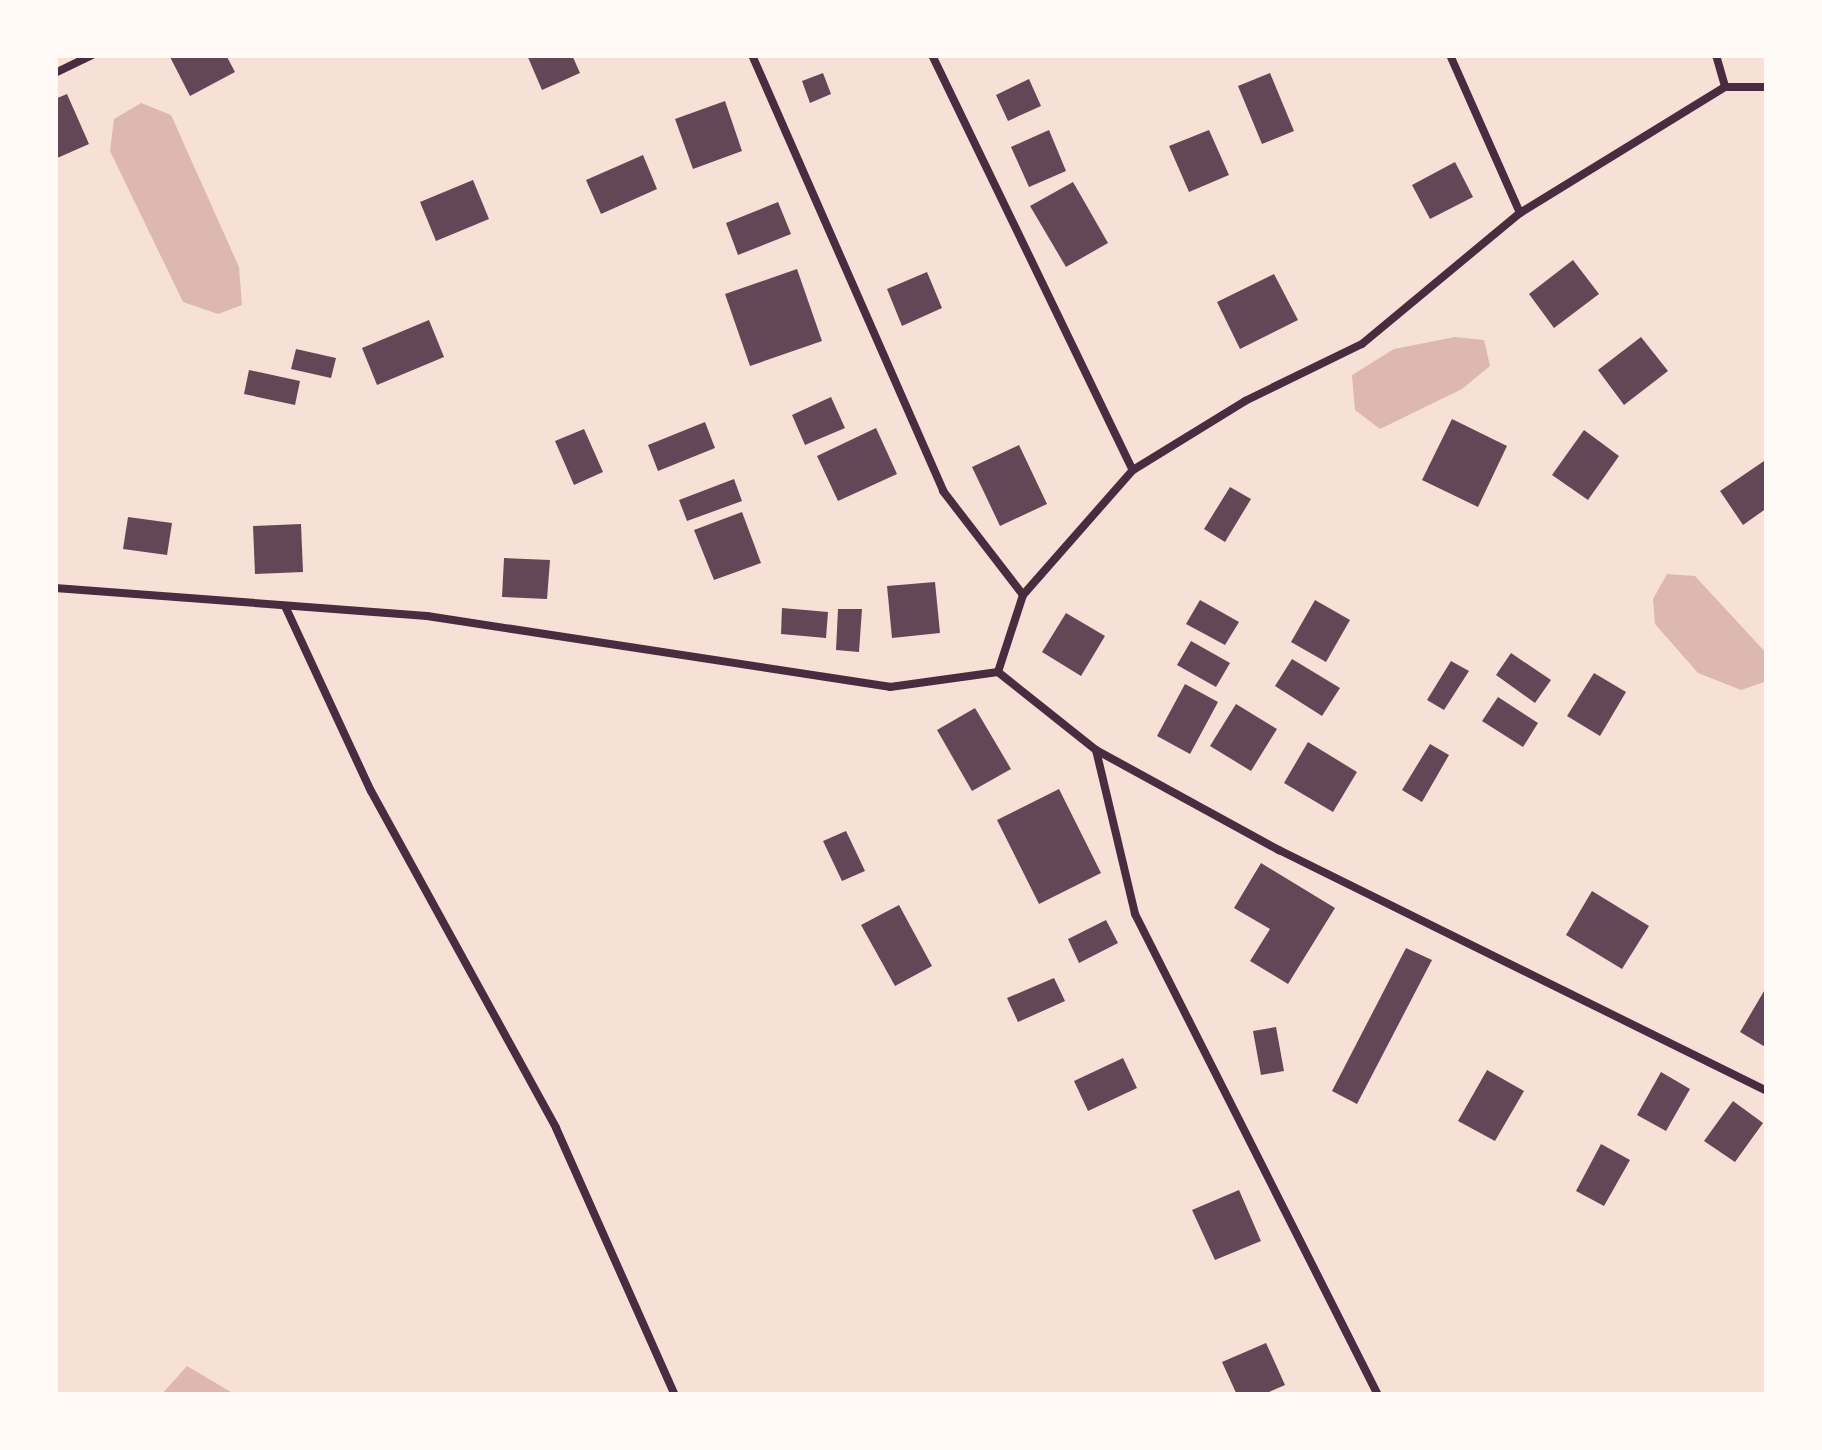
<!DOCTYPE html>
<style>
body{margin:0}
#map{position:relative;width:1822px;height:1450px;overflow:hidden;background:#f7e1d7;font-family:"Alegreya Sans",sans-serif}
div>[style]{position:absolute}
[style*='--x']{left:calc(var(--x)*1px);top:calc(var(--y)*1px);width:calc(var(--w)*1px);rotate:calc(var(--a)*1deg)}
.water>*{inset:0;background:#dcb8b0}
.building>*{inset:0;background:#644757}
.service>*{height:8px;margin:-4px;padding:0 4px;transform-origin:4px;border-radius:4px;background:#4a2c40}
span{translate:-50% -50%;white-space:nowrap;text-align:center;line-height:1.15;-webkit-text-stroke:9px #fffaf5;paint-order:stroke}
.frame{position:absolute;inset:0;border:58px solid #fffaf5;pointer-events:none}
</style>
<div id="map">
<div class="water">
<div style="clip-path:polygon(141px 103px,171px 115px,239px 267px,242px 305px,218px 314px,183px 302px,110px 151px,114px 119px)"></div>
<div style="clip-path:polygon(1455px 337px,1484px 340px,1490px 366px,1462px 389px,1380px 429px,1355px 410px,1352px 375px,1394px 349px)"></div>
<div style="clip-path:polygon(1667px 574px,1695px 576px,1767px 654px,1764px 682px,1741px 690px,1698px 673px,1655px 624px,1653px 599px)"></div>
<div style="clip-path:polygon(187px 1366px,236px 1395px,161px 1395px)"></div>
</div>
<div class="building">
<div style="clip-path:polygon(169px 55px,226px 55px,235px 72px,190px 96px)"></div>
<div style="clip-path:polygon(527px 55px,572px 55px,580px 73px,542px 90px)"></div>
<div style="clip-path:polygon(823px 73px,831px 94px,810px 103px,802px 81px)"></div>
<div style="clip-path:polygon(1270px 73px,1294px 131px,1262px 144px,1238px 86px)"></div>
<div style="clip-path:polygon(1029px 79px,1041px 106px,1008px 121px,996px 95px)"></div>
<div style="clip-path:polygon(67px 94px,89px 144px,55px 159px,55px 99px)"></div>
<div style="clip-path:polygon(725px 101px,742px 151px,693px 169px,675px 119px)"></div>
<div style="clip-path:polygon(1049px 130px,1066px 171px,1029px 187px,1011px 147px)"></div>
<div style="clip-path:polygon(1209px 130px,1229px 175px,1189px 192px,1169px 146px)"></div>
<div style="clip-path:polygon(643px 155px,657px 189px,601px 214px,586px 180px)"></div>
<div style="clip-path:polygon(1455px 162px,1473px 197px,1430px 219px,1412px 185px)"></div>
<div style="clip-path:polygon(473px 180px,489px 219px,436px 241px,420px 202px)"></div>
<div style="clip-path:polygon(1073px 182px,1108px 243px,1066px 267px,1030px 206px)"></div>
<div style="clip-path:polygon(778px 202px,791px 234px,738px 255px,726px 223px)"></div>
<div style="clip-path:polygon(1573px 260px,1599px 294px,1554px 328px,1529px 294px)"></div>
<div style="clip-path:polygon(797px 269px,822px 341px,750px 366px,725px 294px)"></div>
<div style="clip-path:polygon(927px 272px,942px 308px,902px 326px,887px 289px)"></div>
<div style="clip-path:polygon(1274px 274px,1298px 320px,1240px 349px,1217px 302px)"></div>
<div style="clip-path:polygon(429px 320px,444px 357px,377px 385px,362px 348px)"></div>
<div style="clip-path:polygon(1641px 337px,1668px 371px,1624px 405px,1598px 370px)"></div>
<div style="clip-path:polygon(296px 349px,336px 358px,331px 378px,291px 369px)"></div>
<div style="clip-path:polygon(249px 370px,300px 381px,295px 405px,244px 394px)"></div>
<div style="clip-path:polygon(831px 397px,845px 428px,805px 445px,792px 415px)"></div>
<div style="clip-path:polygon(1452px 419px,1507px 446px,1478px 507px,1422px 480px)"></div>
<div style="clip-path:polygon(705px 422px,715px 448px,658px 471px,648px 445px)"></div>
<div style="clip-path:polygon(876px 428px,897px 474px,838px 501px,817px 456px)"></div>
<div style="clip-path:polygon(584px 429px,603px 472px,574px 485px,555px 441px)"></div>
<div style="clip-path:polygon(1584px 430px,1619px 456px,1588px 500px,1552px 475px)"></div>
<div style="clip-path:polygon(1019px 445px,1047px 504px,1000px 526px,972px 467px)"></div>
<div style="clip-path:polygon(1767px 459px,1767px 508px,1743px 525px,1720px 491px)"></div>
<div style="clip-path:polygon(734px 479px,742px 501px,687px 521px,679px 500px)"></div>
<div style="clip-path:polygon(1230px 487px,1251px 499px,1225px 542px,1204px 529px)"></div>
<div style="clip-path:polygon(742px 512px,761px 563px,714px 580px,694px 530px)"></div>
<div style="clip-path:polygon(128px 517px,172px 523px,167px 555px,123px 549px)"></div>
<div style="clip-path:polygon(301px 524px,303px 572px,255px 574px,253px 526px)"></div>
<div style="clip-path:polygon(504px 558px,550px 560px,547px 599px,502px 597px)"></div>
<div style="clip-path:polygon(935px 582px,940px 633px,892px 638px,887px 586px)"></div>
<div style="clip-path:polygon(1200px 600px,1239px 622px,1225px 645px,1186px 624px)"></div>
<div style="clip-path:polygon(1315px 600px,1350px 620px,1326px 662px,1291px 642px)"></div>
<div style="clip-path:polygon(782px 608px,828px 612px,826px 638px,781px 634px)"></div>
<div style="clip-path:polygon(838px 609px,862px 609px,859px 652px,836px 650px)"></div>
<div style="clip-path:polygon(1066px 613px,1105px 636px,1081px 676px,1042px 652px)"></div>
<div style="clip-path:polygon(1191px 641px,1230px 663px,1216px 687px,1177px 665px)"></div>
<div style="clip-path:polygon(1511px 653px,1551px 680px,1535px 703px,1496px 675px)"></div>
<div style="clip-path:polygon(1292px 659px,1340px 688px,1322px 716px,1275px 686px)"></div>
<div style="clip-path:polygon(1451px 661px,1469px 671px,1444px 710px,1427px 700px)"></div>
<div style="clip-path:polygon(1594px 673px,1626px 692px,1600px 736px,1567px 716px)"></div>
<div style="clip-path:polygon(1185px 684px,1218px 702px,1190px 754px,1157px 736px)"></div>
<div style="clip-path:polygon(1498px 697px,1538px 723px,1523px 747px,1482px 721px)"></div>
<div style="clip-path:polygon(1236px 704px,1277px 729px,1251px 771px,1210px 746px)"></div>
<div style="clip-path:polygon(975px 708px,1011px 769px,972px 791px,937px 730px)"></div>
<div style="clip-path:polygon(1308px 742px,1357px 772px,1333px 812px,1284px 783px)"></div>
<div style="clip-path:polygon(1430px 744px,1449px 755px,1422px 802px,1402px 790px)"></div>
<div style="clip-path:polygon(1059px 789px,1101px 873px,1039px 904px,997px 820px)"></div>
<div style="clip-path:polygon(846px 831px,865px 871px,842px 881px,823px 841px)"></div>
<div style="clip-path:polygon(1261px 863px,1335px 908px,1288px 984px,1250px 961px,1270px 929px,1234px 908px)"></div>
<div style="clip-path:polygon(1592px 891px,1649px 926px,1622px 969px,1566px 935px)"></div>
<div style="clip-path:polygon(899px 905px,932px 966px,895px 986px,861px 925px)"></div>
<div style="clip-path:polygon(1106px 920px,1118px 943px,1079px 963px,1068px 939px)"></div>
<div style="clip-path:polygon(1406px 948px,1432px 960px,1357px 1104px,1332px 1091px)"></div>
<div style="clip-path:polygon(1054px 978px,1065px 1001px,1018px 1022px,1007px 998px)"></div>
<div style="clip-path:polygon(1767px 986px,1767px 1048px,1740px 1032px)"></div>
<div style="clip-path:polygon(1276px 1027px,1284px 1071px,1261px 1075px,1253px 1031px)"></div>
<div style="clip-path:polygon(1123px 1058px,1137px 1088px,1088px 1111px,1074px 1081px)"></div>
<div style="clip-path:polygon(1487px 1070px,1524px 1091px,1495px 1141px,1458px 1121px)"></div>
<div style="clip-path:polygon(1661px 1072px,1690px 1089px,1666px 1131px,1637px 1115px)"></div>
<div style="clip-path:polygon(1733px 1101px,1763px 1123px,1735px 1162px,1704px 1141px)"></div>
<div style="clip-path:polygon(1601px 1144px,1630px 1160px,1604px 1206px,1576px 1191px)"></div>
<div style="clip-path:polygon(1239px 1190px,1261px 1241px,1215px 1260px,1192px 1210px)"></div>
<div style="clip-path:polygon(1266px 1343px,1285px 1385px,1262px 1395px,1237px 1395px,1222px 1362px)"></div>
</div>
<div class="service">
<div style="--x:752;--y:55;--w:476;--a:66.3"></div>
<div style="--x:943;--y:491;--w:131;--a:52.4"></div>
<div style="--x:1023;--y:595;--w:81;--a:108"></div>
<div style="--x:932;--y:55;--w:461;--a:64.2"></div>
<div style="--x:1450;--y:55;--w:173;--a:66.1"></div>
<div style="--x:1716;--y:55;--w:33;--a:74"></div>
<div style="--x:55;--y:73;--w:41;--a:-25.9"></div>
<div style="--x:55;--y:588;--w:373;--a:4.3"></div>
<div style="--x:427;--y:616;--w:468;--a:8.7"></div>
<div style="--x:890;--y:687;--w:109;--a:-7.9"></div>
<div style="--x:998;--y:672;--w:125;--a:38.5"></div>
<div style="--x:1096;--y:750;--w:209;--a:28.7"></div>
<div style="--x:1279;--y:850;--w:544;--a:26.28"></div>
<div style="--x:1023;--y:595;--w:167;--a:-48.7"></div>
<div style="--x:1133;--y:470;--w:132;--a:-31.6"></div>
<div style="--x:1245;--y:401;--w:130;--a:-26"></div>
<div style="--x:1362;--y:344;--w:205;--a:-39.7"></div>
<div style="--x:1520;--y:213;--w:241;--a:-31.6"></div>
<div style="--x:1725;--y:87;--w:42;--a:0"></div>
<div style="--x:285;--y:606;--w:204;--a:65.1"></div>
<div style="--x:371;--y:791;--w:384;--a:61.2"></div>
<div style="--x:556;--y:1128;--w:292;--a:66"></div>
<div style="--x:1096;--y:750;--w:169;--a:76.6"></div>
<div style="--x:1135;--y:914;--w:539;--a:63.2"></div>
</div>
<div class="frame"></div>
</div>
